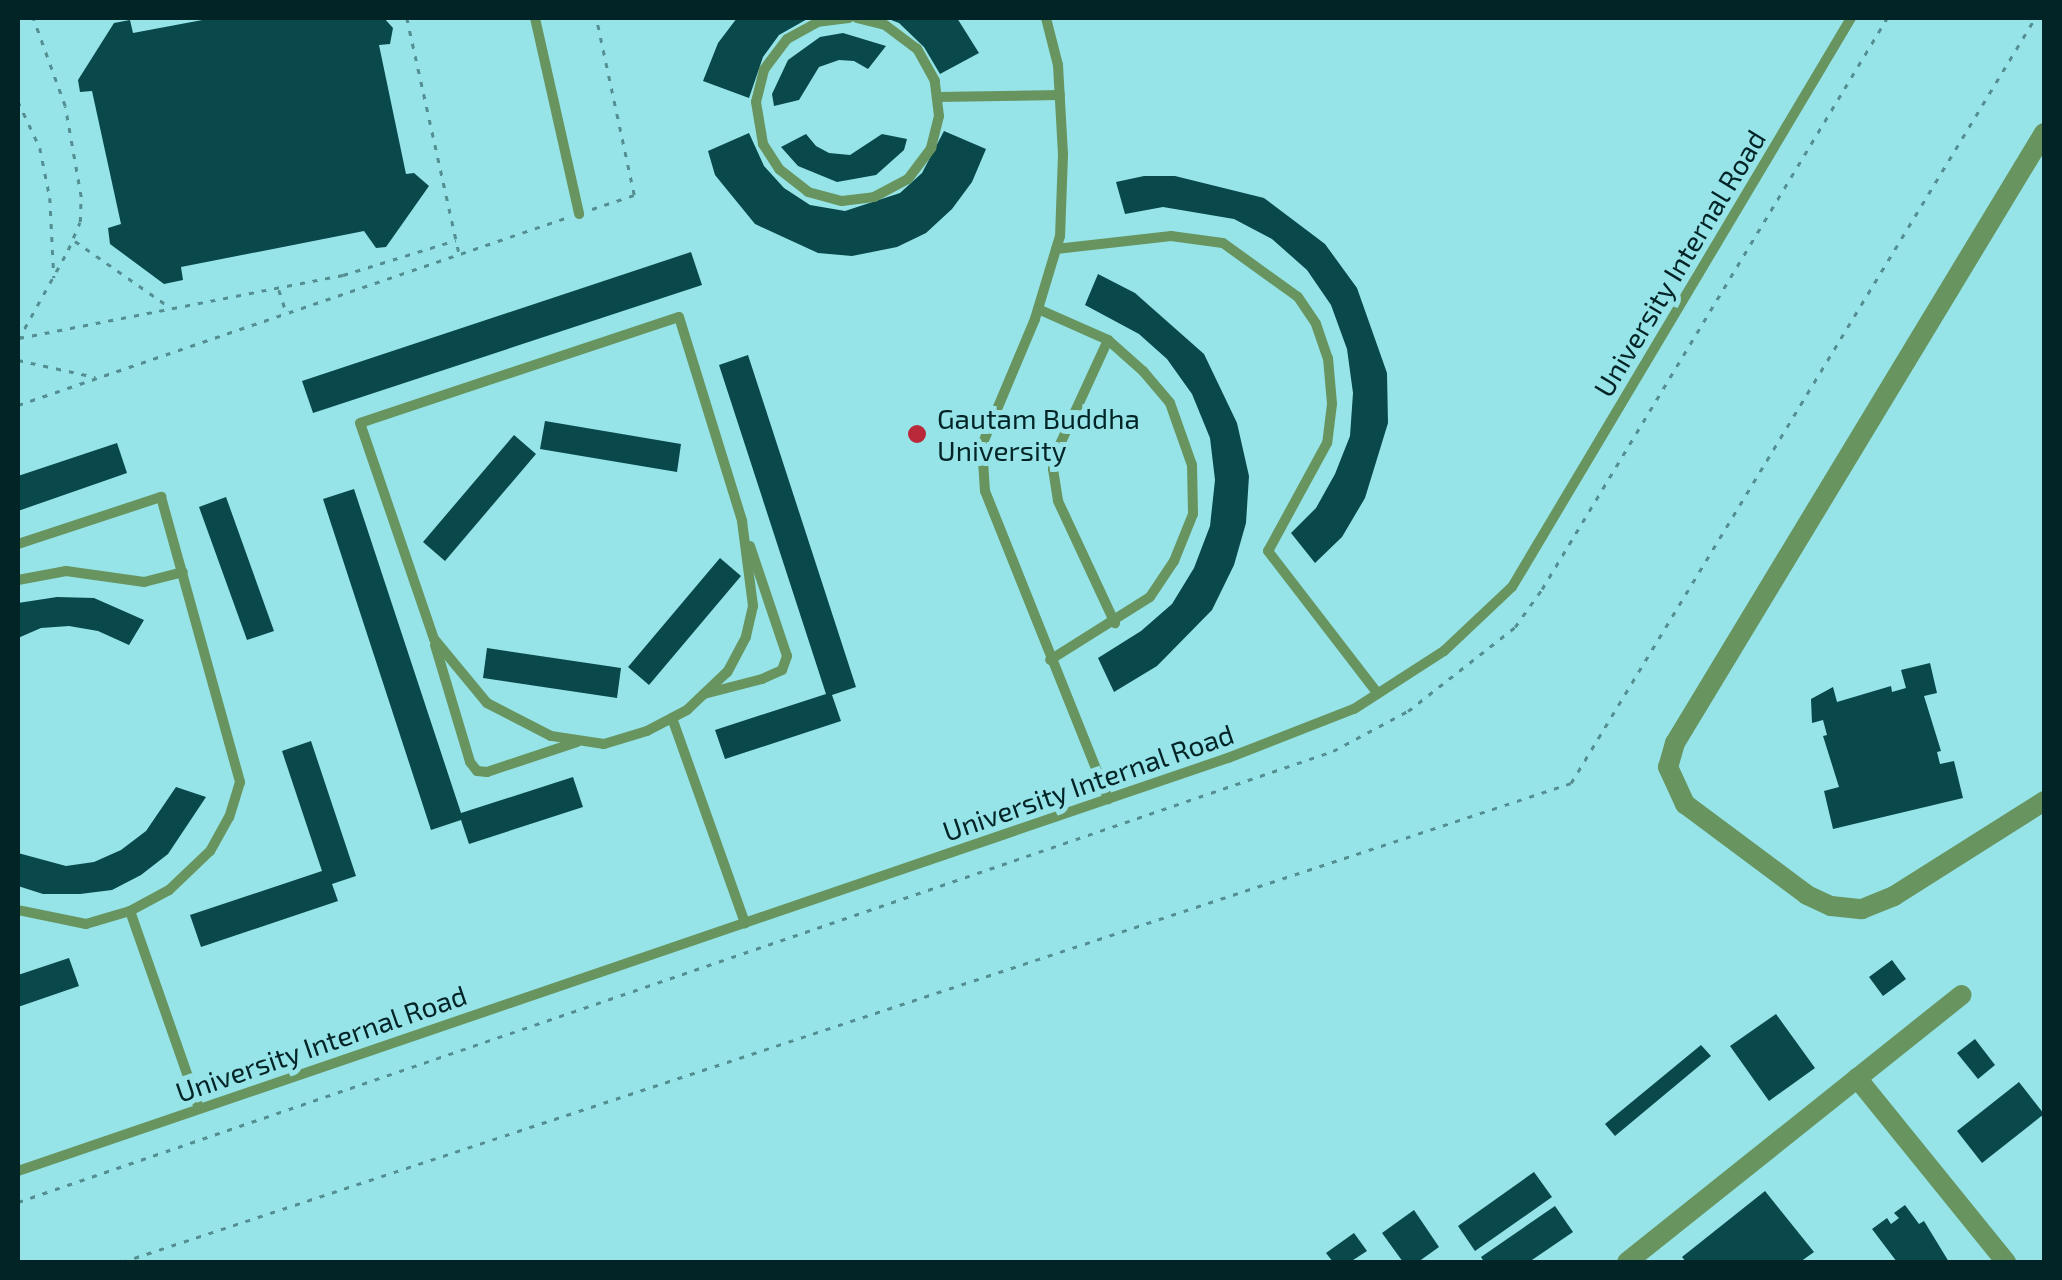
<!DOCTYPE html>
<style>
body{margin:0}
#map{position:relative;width:2062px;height:1280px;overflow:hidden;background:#96e4e8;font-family:"Exo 2",sans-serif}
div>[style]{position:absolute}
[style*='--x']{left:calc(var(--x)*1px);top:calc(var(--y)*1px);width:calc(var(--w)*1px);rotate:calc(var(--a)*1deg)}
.building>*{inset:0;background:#09484b}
.path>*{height:2.5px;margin-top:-1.25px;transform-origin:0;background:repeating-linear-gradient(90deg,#548e91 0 5px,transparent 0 13px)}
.service>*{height:10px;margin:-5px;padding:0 5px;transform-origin:5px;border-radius:5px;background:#68955f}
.minor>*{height:20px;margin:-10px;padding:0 10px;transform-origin:10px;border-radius:10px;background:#68955f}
.dots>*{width:28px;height:28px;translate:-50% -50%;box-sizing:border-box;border:5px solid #96e4e8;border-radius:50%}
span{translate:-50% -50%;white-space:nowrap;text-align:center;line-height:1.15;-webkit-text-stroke:10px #96e4e8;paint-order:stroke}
.street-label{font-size:28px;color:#022426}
.poi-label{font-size:28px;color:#022426}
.left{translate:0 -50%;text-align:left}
.frame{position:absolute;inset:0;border:20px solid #022426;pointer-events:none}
</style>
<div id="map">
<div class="building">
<div style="clip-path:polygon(213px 18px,384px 18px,393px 28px,390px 44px,379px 45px,406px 174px,414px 173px,429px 186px,386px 247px,376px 248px,364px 231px,181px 267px,183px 280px,164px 284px,110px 244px,108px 228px,121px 224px,92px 91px,80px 92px,78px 80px,114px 23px,130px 20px,133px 33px)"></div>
<div style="clip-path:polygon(737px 18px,809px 18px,779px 35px,763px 57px,749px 98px,703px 81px,718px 43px)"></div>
<div style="clip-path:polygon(886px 18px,957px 18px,979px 53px,940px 74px,924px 47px,899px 23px)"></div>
<div style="clip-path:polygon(843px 33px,886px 46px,868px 69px,854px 61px,839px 60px,819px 67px,799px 100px,774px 106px,772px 94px,788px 60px,820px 37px)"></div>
<div style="clip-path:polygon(944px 131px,986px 149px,972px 182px,952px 209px,926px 233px,897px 247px,852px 256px,818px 253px,755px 224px,715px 175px,708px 151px,749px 133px,764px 166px,784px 188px,810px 205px,845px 211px,900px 193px,922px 173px)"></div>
<div style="clip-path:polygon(806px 134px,816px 146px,829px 153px,850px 155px,882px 134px,907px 139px,904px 150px,876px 175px,837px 182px,798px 166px,781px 147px)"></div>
<div style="clip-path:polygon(1144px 176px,1175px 176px,1264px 198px,1325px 244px,1357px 288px,1387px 373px,1388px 423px,1365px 498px,1342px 537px,1315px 563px,1291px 533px,1316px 508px,1335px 474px,1350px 436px,1353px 393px,1347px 349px,1331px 305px,1307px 270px,1272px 239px,1234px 219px,1163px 207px,1125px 214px,1116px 182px)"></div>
<div style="clip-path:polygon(691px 252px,702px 285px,313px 413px,302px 381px)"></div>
<div style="clip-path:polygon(1098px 274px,1135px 293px,1204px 354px,1237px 423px,1249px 476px,1246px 523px,1234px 565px,1212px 610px,1157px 666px,1114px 692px,1098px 658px,1141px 631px,1172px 604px,1194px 568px,1210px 526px,1215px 480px,1210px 438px,1192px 394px,1167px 359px,1139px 334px,1085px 305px)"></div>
<div style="clip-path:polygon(748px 355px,856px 687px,832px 695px,841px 721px,725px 759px,715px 730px,826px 694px,719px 365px)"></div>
<div style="clip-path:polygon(545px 421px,681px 444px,677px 472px,540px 449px)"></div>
<div style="clip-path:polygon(514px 435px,536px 454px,445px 561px,423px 542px)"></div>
<div style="clip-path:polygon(117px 443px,127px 473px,18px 511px,18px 476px)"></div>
<div style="clip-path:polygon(354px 489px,461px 813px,573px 777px,583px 807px,469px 844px,461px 820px,431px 830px,323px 499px)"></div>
<div style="clip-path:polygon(226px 497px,274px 631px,247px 640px,199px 507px)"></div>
<div style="clip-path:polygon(720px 558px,741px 576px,649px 685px,628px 667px)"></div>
<div style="clip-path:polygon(57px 597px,94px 598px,144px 620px,129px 645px,98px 631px,69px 626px,41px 628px,18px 638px,18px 603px)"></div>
<div style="clip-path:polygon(487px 648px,621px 668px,617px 698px,483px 678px)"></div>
<div style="clip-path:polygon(1930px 663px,1937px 693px,1924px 696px,1941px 751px,1937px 752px,1940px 764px,1954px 761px,1963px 798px,1833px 829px,1824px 791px,1839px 787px,1823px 736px,1827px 735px,1823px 720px,1812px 723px,1811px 699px,1833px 687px,1837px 702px,1891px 686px,1892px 692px,1906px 688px,1901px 670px)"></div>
<div style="clip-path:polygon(311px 741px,356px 876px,332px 884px,338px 901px,201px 947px,190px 915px,322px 871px,282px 751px)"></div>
<div style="clip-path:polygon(176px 787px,206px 797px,168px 854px,141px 875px,112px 890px,80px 894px,43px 894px,18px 886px,18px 853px,66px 866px,94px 862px,121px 850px,146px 831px)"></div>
<div style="clip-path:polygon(69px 958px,79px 986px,18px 1007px,18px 975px)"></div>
<div style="clip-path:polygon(1892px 960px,1906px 979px,1883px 996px,1869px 977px)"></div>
<div style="clip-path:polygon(1776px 1014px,1815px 1068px,1769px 1101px,1730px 1046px)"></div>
<div style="clip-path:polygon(1975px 1039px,1995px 1065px,1978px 1079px,1957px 1053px)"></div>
<div style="clip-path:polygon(1701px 1045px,1711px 1056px,1615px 1136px,1605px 1124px)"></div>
<div style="clip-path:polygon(2019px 1082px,2044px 1114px,1982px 1163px,1957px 1131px)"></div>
<div style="clip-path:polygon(1534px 1172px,1552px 1197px,1475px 1251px,1458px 1226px)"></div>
<div style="clip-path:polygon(1765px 1191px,1814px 1252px,1800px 1262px,1686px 1262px,1682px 1257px)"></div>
<div style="clip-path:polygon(1905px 1205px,1919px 1224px,1924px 1221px,1949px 1262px,1897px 1262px,1872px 1229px,1887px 1218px,1891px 1224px,1899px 1218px,1894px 1213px)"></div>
<div style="clip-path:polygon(1555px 1206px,1573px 1232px,1529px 1262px,1484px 1262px,1481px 1257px)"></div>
<div style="clip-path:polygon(1414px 1210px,1439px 1247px,1418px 1262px,1403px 1262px,1382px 1233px)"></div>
<div style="clip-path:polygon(1354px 1233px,1367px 1251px,1350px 1262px,1333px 1262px,1326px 1253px)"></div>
</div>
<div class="path">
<div style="--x:407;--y:18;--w:240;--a:77.5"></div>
<div style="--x:18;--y:101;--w:52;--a:64.9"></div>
<div style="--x:40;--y:148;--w:51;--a:78.7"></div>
<div style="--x:50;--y:198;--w:80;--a:87.1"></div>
<div style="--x:592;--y:209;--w:44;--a:-18.4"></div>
<div style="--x:634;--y:195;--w:181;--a:-102.1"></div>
<div style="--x:75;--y:241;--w:117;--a:34.9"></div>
<div style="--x:279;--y:290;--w:22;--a:72"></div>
<div style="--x:19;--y:338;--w:330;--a:-11"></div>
<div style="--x:343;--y:275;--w:118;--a:-17.2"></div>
<div style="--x:18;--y:340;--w:103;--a:-60.9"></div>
<div style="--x:68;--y:250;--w:30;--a:-67"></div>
<div style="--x:80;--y:222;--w:25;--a:-88"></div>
<div style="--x:81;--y:197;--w:92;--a:-100"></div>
<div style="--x:65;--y:106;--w:94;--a:-110"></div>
<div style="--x:18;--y:360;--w:79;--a:12.4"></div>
<div style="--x:18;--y:405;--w:578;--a:-18.87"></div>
<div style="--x:18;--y:1202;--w:1390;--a:-18.93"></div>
<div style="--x:1333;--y:751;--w:85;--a:-28.1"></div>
<div style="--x:1408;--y:711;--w:136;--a:-38.1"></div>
<div style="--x:1515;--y:627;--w:47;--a:-54.6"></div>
<div style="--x:1542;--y:589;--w:667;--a:-58.86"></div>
<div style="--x:122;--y:1262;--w:1526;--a:-18.29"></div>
<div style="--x:1571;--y:783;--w:895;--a:-58.76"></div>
</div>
<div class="service">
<div style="--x:535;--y:18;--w:201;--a:77.3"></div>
<div style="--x:849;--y:18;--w:31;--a:173"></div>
<div style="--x:818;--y:22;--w:35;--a:151"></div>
<div style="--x:787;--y:39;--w:39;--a:127"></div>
<div style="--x:764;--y:70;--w:33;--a:104"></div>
<div style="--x:756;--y:102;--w:43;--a:80.5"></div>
<div style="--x:763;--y:144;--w:30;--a:57"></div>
<div style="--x:779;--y:169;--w:37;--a:38"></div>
<div style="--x:808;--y:192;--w:35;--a:15"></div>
<div style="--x:842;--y:201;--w:32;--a:-7"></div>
<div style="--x:874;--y:197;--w:38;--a:-28"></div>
<div style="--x:908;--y:179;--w:39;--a:-53"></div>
<div style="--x:931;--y:148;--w:33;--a:-76"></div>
<div style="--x:939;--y:116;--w:35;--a:-97"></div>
<div style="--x:935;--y:81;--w:37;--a:-119"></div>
<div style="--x:917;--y:49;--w:40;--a:-143"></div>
<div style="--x:885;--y:25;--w:29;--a:-166"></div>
<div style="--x:1046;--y:18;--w:49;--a:75.7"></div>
<div style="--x:1058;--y:65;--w:90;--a:86.8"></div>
<div style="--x:1063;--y:155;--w:81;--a:92.1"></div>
<div style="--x:1060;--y:236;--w:87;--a:106.8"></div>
<div style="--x:1035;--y:319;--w:137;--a:112.8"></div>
<div style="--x:982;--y:445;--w:46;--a:86.3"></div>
<div style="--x:985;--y:491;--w:332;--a:68.2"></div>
<div style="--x:937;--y:97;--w:123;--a:-0.9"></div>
<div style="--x:1056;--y:249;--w:116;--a:-6.4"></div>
<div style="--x:1171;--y:236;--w:52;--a:7.7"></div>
<div style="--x:1223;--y:243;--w:92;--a:35.8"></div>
<div style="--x:1298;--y:297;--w:32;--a:56"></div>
<div style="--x:1316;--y:324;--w:36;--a:71"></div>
<div style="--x:1328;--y:358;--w:46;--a:85"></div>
<div style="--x:1332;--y:404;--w:39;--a:97"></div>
<div style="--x:1327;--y:443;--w:123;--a:118.6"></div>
<div style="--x:1268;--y:551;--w:180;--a:52.4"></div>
<div style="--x:1038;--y:309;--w:77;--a:23.9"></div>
<div style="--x:1108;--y:340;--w:47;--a:41.5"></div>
<div style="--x:1143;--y:371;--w:42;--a:49.8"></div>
<div style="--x:1170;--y:403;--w:66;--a:70.5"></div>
<div style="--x:1192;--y:465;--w:49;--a:88.8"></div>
<div style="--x:1193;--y:514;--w:51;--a:112"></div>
<div style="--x:1174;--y:561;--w:43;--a:123.7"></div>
<div style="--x:1150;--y:597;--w:118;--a:147.8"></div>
<div style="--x:679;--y:317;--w:214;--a:72.8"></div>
<div style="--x:742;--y:521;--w:86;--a:82.6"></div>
<div style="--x:753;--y:606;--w:32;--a:103"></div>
<div style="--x:746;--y:637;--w:40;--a:118"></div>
<div style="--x:727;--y:672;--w:55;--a:136.5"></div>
<div style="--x:687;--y:710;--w:45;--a:152.3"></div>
<div style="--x:647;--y:731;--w:45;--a:163.2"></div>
<div style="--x:604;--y:744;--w:54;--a:-171.4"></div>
<div style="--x:551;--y:736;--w:72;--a:-152.7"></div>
<div style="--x:487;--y:703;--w:83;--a:-129.6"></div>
<div style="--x:434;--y:639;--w:228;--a:-108.9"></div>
<div style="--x:360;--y:423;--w:336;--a:-18.4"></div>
<div style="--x:1108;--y:340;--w:124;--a:114.7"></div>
<div style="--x:1056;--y:453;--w:16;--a:101"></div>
<div style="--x:1053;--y:469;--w:32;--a:81"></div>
<div style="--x:1058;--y:501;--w:135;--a:65"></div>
<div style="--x:18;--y:544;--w:151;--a:-18.2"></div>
<div style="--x:161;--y:497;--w:296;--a:74.5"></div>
<div style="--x:240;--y:782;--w:37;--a:107"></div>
<div style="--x:229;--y:817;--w:39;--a:119"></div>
<div style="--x:210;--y:851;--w:57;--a:136.4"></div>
<div style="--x:169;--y:890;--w:44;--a:151.7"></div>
<div style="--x:130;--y:911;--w:46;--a:163.5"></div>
<div style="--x:86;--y:924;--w:69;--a:-168.4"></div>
<div style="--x:18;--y:580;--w:49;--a:-10.6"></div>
<div style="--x:66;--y:571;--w:79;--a:8"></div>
<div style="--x:144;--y:582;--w:40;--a:-14.4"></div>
<div style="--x:435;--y:645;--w:122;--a:73.3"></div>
<div style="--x:470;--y:762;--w:11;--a:52"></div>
<div style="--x:477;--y:771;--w:10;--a:6"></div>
<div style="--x:487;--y:772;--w:95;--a:-18.4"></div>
<div style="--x:704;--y:694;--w:60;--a:-14.5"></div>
<div style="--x:762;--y:679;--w:22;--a:-24"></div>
<div style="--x:782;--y:670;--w:15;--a:-70"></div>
<div style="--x:787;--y:656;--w:116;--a:-108.6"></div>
<div style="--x:672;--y:718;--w:218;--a:70.4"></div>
<div style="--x:130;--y:911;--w:209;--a:70.7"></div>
<div style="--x:18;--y:1171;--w:1279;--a:-18.85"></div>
<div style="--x:1228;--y:758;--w:135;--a:-21.3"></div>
<div style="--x:1354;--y:709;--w:107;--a:-32.8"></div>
<div style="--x:1444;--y:651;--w:93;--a:-43.3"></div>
<div style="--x:1512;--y:587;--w:662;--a:-59.21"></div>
</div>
<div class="minor">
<div style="--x:2044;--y:133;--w:713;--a:121.17"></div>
<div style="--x:1675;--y:743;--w:25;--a:106"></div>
<div style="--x:1668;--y:767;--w:41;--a:65.3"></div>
<div style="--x:1685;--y:804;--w:152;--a:36.7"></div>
<div style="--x:1807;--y:895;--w:26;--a:25"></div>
<div style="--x:1831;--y:906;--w:31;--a:6"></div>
<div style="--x:1862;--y:909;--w:35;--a:-22"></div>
<div style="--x:1894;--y:896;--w:178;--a:-32.3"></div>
<div style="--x:1857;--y:1078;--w:237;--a:51"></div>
<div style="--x:1627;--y:1262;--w:428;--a:-38.6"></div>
</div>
<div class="dots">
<div style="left:917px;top:434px;background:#ba2939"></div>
</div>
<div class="street-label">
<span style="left:1679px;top:263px;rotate:-59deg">University Internal Road</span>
<span style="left:1088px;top:782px;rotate:-19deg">University Internal Road</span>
<span style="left:321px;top:1043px;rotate:-19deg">University Internal Road</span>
</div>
<div class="poi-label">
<span class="left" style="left:937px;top:434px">Gautam Buddha<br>University</span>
</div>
<div class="frame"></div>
</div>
